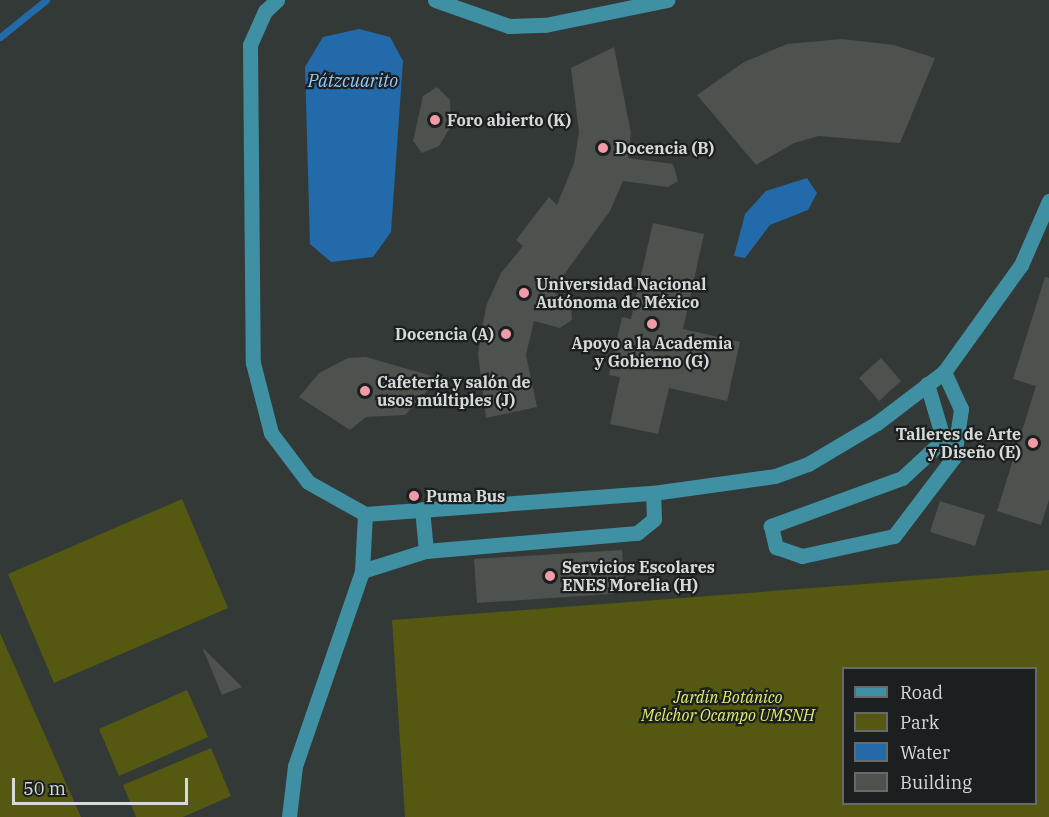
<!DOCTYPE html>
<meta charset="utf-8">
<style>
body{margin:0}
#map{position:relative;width:1049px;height:817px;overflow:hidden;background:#323937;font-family:"IBM Plex Serif",serif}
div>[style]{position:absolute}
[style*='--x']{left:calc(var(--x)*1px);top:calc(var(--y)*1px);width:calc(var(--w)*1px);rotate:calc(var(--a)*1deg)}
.green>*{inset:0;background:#545810}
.water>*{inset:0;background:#236aaa}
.stream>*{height:7px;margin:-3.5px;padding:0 3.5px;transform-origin:3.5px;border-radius:3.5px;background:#236aaa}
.building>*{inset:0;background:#4d524e}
.minor>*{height:15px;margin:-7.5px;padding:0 7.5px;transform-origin:7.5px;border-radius:7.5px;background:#4090a3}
.dots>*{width:16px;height:16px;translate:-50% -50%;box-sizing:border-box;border:3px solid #1c1f1f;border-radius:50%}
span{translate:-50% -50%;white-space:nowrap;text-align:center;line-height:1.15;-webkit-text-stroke:4.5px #1c1f1f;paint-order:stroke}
.poi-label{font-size:16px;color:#d5dad9;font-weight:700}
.left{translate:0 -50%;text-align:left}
.right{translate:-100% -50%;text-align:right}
.park-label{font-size:16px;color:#e5ee6c;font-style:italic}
.water-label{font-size:18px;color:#95c8fc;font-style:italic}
.legend{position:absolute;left:842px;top:667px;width:195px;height:138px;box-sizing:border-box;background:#1c1f1f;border:2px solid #666a69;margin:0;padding:8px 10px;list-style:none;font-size:18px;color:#d5dad9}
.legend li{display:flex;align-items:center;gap:12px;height:30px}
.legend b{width:30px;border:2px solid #666a69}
.scale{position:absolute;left:12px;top:778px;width:176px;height:27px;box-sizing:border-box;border:3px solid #d5dad9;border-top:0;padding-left:8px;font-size:18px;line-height:21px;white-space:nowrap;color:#d5dad9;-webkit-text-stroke:4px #1c1f1f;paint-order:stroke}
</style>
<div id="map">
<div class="green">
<div style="clip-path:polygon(182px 499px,228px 608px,54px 683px,8px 574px)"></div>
<div style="clip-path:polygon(evenodd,1049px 570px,1049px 817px,405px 817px,392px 620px,1049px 570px,844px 668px,1036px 668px,1036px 804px,844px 804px,844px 668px)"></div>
<div style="clip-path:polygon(0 633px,81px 817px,0 817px)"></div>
<div style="clip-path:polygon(187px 690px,208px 737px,119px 776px,99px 729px)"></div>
<div style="clip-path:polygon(211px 748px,231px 796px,183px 817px,136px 817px,123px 785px)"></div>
</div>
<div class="water">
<div style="clip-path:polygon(359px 29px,390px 37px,403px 61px,391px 232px,373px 257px,331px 262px,310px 244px,305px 67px,323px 37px)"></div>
<div style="clip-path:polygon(807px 178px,817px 193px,808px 210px,770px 225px,745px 258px,734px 256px,745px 214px,766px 191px)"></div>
</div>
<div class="stream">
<div style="--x:0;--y:37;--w:59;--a:-38.8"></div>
</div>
<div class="building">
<div style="clip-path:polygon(842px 39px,894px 45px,935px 58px,900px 143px,819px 136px,794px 143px,756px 165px,697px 95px,744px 62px,787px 44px)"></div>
<div style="clip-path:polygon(614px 47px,631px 133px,628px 158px,673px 164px,678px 181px,668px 187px,623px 181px,610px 211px,552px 291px,571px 304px,572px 320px,560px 328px,534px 321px,526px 355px,537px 407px,486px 418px,478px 354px,486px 306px,501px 273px,523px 246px,516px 240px,549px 197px,557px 205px,574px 163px,579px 132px,571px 68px)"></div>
<div style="clip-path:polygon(437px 87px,450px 100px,451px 126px,439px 146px,422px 153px,413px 141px,423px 96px)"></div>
<div style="clip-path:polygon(653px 223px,704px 234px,683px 329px,740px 342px,727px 401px,669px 388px,658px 434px,610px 424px,620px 377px,609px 375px,622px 317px,631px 319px)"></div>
<div style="clip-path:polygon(1045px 277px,1049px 278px,1049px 500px,1041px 525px,997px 511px,1036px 386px,1013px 379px)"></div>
<div style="clip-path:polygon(366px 357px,439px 378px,405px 415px,366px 417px,350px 430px,299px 397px,319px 373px,348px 358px)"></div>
<div style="clip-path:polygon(881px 358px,901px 381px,879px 401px,859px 378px)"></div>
<div style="clip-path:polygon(940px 501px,985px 515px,975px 546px,930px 532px)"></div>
<div style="clip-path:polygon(622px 550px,625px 593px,477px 603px,474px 559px)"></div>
<div style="clip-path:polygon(202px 647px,242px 687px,222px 695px)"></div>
</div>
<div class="minor">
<div style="--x:277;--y:0;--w:16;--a:137"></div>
<div style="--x:265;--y:11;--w:37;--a:114"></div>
<div style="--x:250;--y:45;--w:318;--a:89.5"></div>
<div style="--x:253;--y:363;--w:72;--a:75.6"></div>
<div style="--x:271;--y:433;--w:61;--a:52.9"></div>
<div style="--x:308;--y:482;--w:65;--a:29.3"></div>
<div style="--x:365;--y:514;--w:289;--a:-4.2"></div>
<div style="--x:653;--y:493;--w:123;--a:-7.9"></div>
<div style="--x:775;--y:476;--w:35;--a:-20"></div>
<div style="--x:808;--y:464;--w:80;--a:-30.7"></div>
<div style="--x:877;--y:423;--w:84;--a:-37.3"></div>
<div style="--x:944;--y:372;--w:132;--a:-54.3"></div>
<div style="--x:1021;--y:265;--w:70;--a:-66.4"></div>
<div style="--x:435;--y:0;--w:78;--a:19.4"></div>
<div style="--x:509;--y:26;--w:36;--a:-2"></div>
<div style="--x:545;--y:25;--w:125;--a:-11.6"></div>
<div style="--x:927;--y:384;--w:67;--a:73.5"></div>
<div style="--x:941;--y:442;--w:53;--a:137.3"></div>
<div style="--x:902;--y:478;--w:140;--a:159.9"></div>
<div style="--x:771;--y:526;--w:22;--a:77"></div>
<div style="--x:776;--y:547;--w:28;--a:19"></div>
<div style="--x:802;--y:556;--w:94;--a:-12.3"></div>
<div style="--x:894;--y:536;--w:99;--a:-52.8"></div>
<div style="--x:954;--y:457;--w:49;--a:-81.7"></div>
<div style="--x:961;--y:409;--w:41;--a:-114.7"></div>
<div style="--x:426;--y:551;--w:212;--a:-4.9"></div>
<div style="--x:637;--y:533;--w:22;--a:-39"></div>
<div style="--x:654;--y:519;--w:26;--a:-92"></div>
<div style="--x:362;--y:571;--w:67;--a:-17.4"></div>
<div style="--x:426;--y:551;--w:42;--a:-95.4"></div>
<div style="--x:289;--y:817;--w:51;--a:-83.3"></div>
<div style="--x:295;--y:766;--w:206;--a:-71"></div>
<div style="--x:362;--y:571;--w:57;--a:-87"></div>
</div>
<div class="dots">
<div style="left:435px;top:120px;background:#f39aa8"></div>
<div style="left:603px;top:148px;background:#f39aa8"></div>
<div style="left:524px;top:293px;background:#f39aa8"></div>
<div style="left:652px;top:324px;background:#f39aa8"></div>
<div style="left:506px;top:334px;background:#f39aa8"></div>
<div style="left:365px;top:391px;background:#f39aa8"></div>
<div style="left:1033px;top:443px;background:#f39aa8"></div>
<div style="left:414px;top:496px;background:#f39aa8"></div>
<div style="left:550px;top:576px;background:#f39aa8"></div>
</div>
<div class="poi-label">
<span class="left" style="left:447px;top:120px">Foro abierto (K)</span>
<span class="left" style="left:615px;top:148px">Docencia (B)</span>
<span class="left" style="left:536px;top:293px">Universidad Nacional<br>Autónoma de México</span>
<span class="right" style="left:494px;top:334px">Docencia (A)</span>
<span style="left:652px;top:352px">Apoyo a la Academia<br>y Gobierno (G)</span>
<span class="left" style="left:377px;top:391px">Cafetería y salón de<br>usos múltiples (J)</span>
<span class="right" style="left:1021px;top:443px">Talleres de Arte<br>y Diseño (E)</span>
<span class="left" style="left:426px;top:496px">Puma Bus</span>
<span class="left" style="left:562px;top:576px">Servicios Escolares<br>ENES Morelia (H)</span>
</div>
<div class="park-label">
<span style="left:728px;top:706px">Jardín Botánico<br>Melchor Ocampo UMSNH</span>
</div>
<div class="water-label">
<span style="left:353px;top:81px">Pátzcuarito</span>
</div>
<ul class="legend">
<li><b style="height:8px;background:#4090a3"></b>Road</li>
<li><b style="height:16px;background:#545810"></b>Park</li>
<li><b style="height:16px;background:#236aaa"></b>Water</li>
<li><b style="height:16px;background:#4d524e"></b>Building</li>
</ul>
<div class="scale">50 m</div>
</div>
